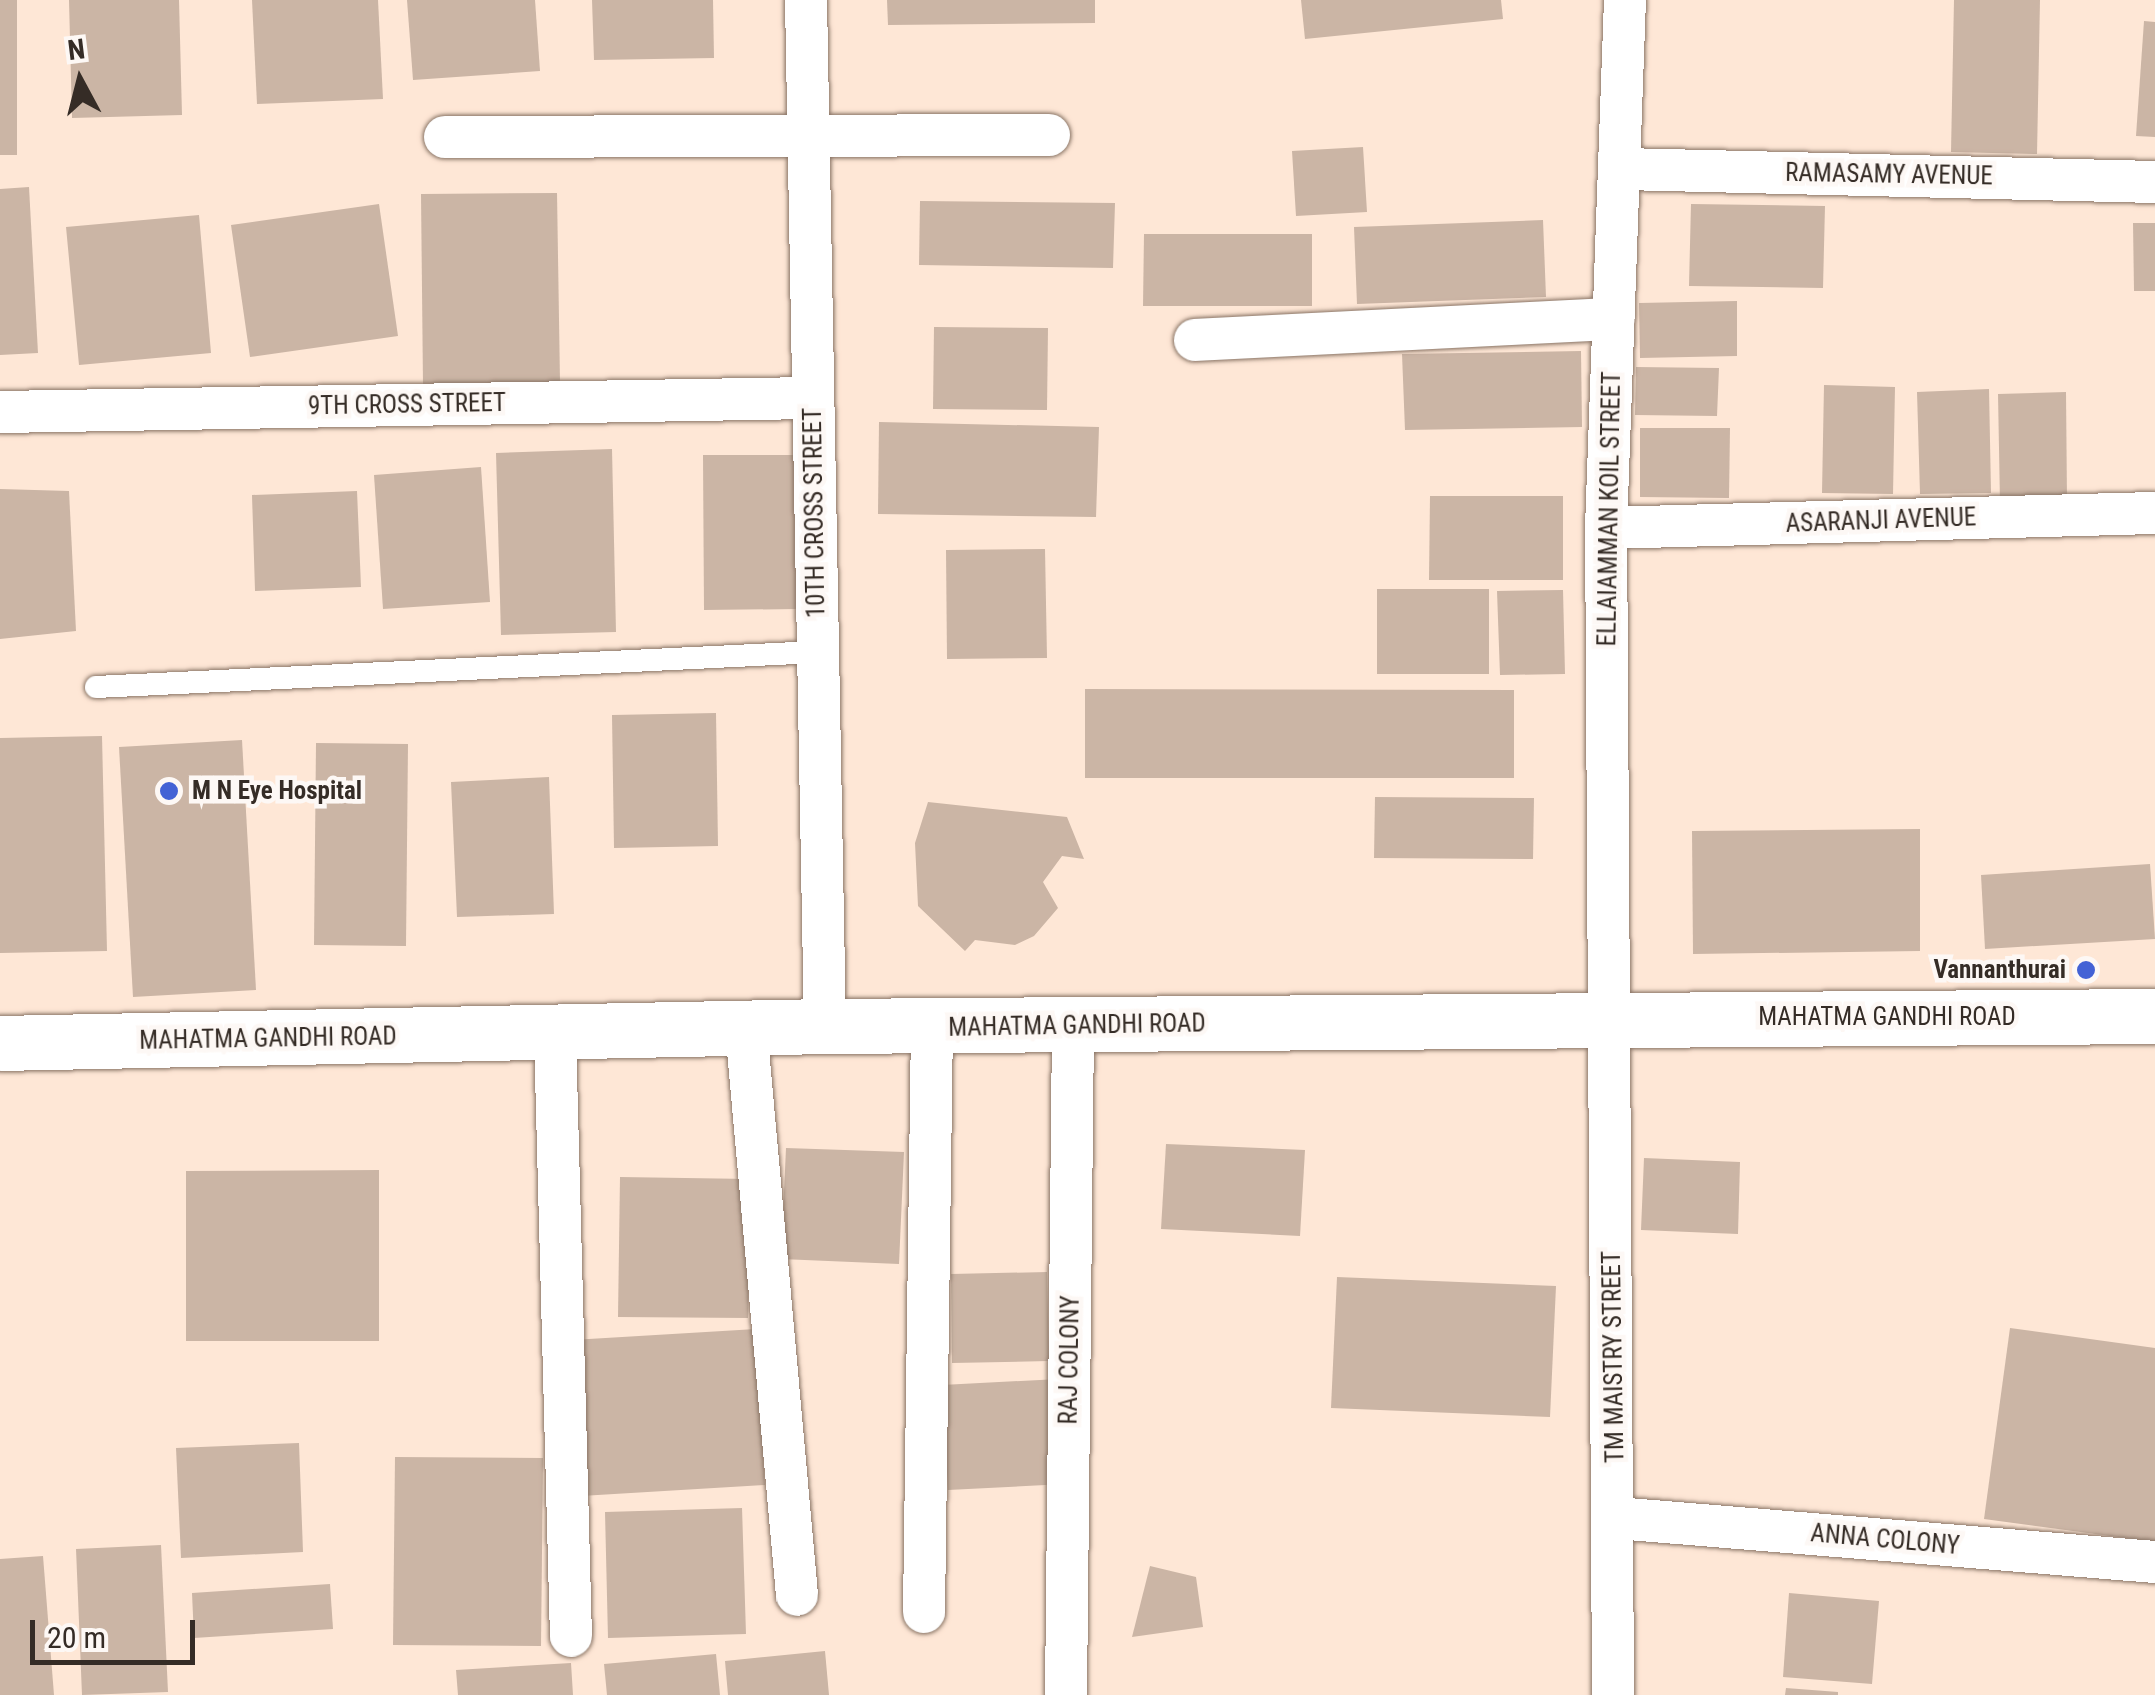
<!DOCTYPE html>
<style>
body{margin:0}
#map{position:relative;width:2155px;height:1695px;overflow:hidden;background:#fee7d6;font-family:"Roboto Condensed",sans-serif}
div>[style]{position:absolute}
[style*='--x']{left:calc(var(--x)*1px);top:calc(var(--y)*1px);width:calc(var(--w)*1px);rotate:calc(var(--a)*1deg)}
.building>*{inset:0;background:#cbb5a5}
.roads{filter:drop-shadow(0 0 2px #897465) drop-shadow(0 0 2px #897465)}
.service>*{height:22px;margin:-11px;padding:0 11px;transform-origin:11px;border-radius:11px;background:#fff}
.minor>*{height:42px;margin:-21px;padding:0 21px;transform-origin:21px;border-radius:21px;background:#fff}
.secondary>*{height:55px;margin:-27.5px;padding:0 27.5px;transform-origin:27.5px;border-radius:27.5px;background:#fff}
.dots>*{width:28px;height:28px;translate:-50% -50%;box-sizing:border-box;border:5px solid #fdf8f5;border-radius:50%}
span{translate:-50% -50%;white-space:nowrap;text-align:center;line-height:1.15;-webkit-text-stroke:9px #fdf8f5;paint-order:stroke}
.street-label{font-size:25px;color:#352c26}
.poi-label{font-size:25px;color:#352c26;font-weight:700}
.left{translate:0 -50%;text-align:left}
.right{translate:-100% -50%;text-align:right}
.north{position:absolute;left:30px;top:30px;width:100px;height:100px;-webkit-text-stroke:8px #fdf8f5;paint-order:stroke;rotate:353deg;font-size:28px;font-weight:700;line-height:40px;text-align:center;color:#352c26}
.north::after{content:'';display:block;margin:auto;width:35px;height:45px;background:#352c26;clip-path:polygon(50% 0,100% 100%,50% 72%,0 100%)}
.scale{position:absolute;left:30px;top:1620px;width:165px;height:45px;box-sizing:border-box;border:5px solid #352c26;border-top:0;padding-left:12px;font-size:30px;line-height:35px;white-space:nowrap;color:#352c26;-webkit-text-stroke:8px #fdf8f5;paint-order:stroke}
</style>
<div id="map">
<div class="building">
<div style="clip-path:polygon(0 0,17px 0,17px 155px,0 155px)"></div>
<div style="clip-path:polygon(69px 0,179px 0,182px 115px,72px 118px)"></div>
<div style="clip-path:polygon(252px 0,378px 0,383px 99px,257px 104px)"></div>
<div style="clip-path:polygon(407px 0,535px 0,540px 71px,413px 80px)"></div>
<div style="clip-path:polygon(592px 0,713px 0,714px 58px,594px 60px)"></div>
<div style="clip-path:polygon(887px 0,1095px 0,1095px 23px,888px 25px)"></div>
<div style="clip-path:polygon(1301px 0,1501px 0,1503px 19px,1305px 39px)"></div>
<div style="clip-path:polygon(1954px 0,2040px 0,2037px 154px,1951px 152px)"></div>
<div style="clip-path:polygon(2144px 21px,2155px 22px,2155px 137px,2136px 136px)"></div>
<div style="clip-path:polygon(1363px 147px,1367px 212px,1296px 216px,1292px 151px)"></div>
<div style="clip-path:polygon(29px 187px,38px 353px,0 355px,0 189px)"></div>
<div style="clip-path:polygon(557px 193px,560px 382px,423px 384px,421px 194px)"></div>
<div style="clip-path:polygon(920px 201px,1115px 203px,1113px 268px,919px 265px)"></div>
<div style="clip-path:polygon(379px 204px,398px 336px,250px 357px,231px 225px)"></div>
<div style="clip-path:polygon(1691px 204px,1825px 206px,1823px 288px,1689px 286px)"></div>
<div style="clip-path:polygon(199px 215px,211px 353px,79px 365px,66px 227px)"></div>
<div style="clip-path:polygon(1543px 220px,1546px 297px,1357px 304px,1354px 227px)"></div>
<div style="clip-path:polygon(2133px 223px,2155px 223px,2155px 291px,2134px 291px)"></div>
<div style="clip-path:polygon(1144px 234px,1312px 234px,1312px 306px,1143px 306px)"></div>
<div style="clip-path:polygon(1737px 301px,1737px 356px,1640px 358px,1639px 303px)"></div>
<div style="clip-path:polygon(934px 327px,1048px 328px,1047px 410px,933px 409px)"></div>
<div style="clip-path:polygon(1581px 351px,1582px 427px,1405px 430px,1402px 354px)"></div>
<div style="clip-path:polygon(1636px 367px,1719px 368px,1717px 416px,1635px 415px)"></div>
<div style="clip-path:polygon(1824px 385px,1895px 387px,1893px 494px,1822px 493px)"></div>
<div style="clip-path:polygon(1989px 389px,1991px 493px,1920px 494px,1917px 392px)"></div>
<div style="clip-path:polygon(2066px 392px,2067px 501px,2000px 503px,1998px 394px)"></div>
<div style="clip-path:polygon(879px 422px,1099px 427px,1096px 517px,878px 514px)"></div>
<div style="clip-path:polygon(1640px 428px,1730px 428px,1729px 498px,1640px 497px)"></div>
<div style="clip-path:polygon(612px 449px,616px 632px,501px 635px,496px 453px)"></div>
<div style="clip-path:polygon(703px 455px,796px 455px,797px 609px,704px 610px)"></div>
<div style="clip-path:polygon(481px 467px,490px 602px,383px 609px,374px 475px)"></div>
<div style="clip-path:polygon(0 489px,69px 491px,76px 631px,0 639px)"></div>
<div style="clip-path:polygon(357px 491px,361px 587px,255px 591px,252px 495px)"></div>
<div style="clip-path:polygon(1430px 496px,1563px 496px,1563px 580px,1429px 580px)"></div>
<div style="clip-path:polygon(1045px 549px,1047px 658px,947px 659px,946px 550px)"></div>
<div style="clip-path:polygon(1377px 589px,1489px 589px,1489px 674px,1377px 674px)"></div>
<div style="clip-path:polygon(1563px 590px,1565px 674px,1500px 675px,1497px 591px)"></div>
<div style="clip-path:polygon(1085px 689px,1514px 690px,1514px 778px,1085px 778px)"></div>
<div style="clip-path:polygon(716px 713px,718px 846px,614px 848px,612px 715px)"></div>
<div style="clip-path:polygon(102px 736px,107px 951px,0 953px,0 738px)"></div>
<div style="clip-path:polygon(242px 740px,256px 990px,133px 997px,119px 747px)"></div>
<div style="clip-path:polygon(316px 743px,408px 744px,406px 946px,314px 945px)"></div>
<div style="clip-path:polygon(549px 777px,554px 914px,457px 917px,451px 782px)"></div>
<div style="clip-path:polygon(1375px 797px,1534px 798px,1533px 859px,1374px 858px)"></div>
<div style="clip-path:polygon(928px 802px,1067px 817px,1084px 859px,1062px 856px,1043px 882px,1058px 908px,1034px 936px,1015px 945px,975px 940px,965px 951px,918px 906px,915px 843px)"></div>
<div style="clip-path:polygon(1920px 829px,1920px 951px,1693px 954px,1692px 831px)"></div>
<div style="clip-path:polygon(2150px 864px,2155px 939px,1985px 949px,1981px 875px)"></div>
<div style="clip-path:polygon(1166px 1144px,1305px 1150px,1300px 1236px,1161px 1229px)"></div>
<div style="clip-path:polygon(786px 1148px,904px 1152px,899px 1264px,781px 1259px)"></div>
<div style="clip-path:polygon(1644px 1158px,1740px 1162px,1738px 1234px,1641px 1230px)"></div>
<div style="clip-path:polygon(379px 1170px,379px 1341px,186px 1341px,186px 1171px)"></div>
<div style="clip-path:polygon(620px 1177px,750px 1179px,748px 1318px,618px 1317px)"></div>
<div style="clip-path:polygon(1047px 1272px,1049px 1361px,952px 1363px,951px 1274px)"></div>
<div style="clip-path:polygon(1337px 1277px,1556px 1286px,1550px 1417px,1331px 1408px)"></div>
<div style="clip-path:polygon(2010px 1328px,2155px 1348px,2155px 1542px,1984px 1519px)"></div>
<div style="clip-path:polygon(756px 1329px,765px 1485px,581px 1496px,572px 1340px)"></div>
<div style="clip-path:polygon(1059px 1379px,1065px 1484px,948px 1490px,942px 1385px)"></div>
<div style="clip-path:polygon(299px 1443px,303px 1552px,181px 1558px,176px 1448px)"></div>
<div style="clip-path:polygon(395px 1457px,543px 1458px,541px 1646px,393px 1645px)"></div>
<div style="clip-path:polygon(742px 1508px,746px 1634px,608px 1638px,605px 1512px)"></div>
<div style="clip-path:polygon(161px 1545px,168px 1692px,82px 1695px,76px 1549px)"></div>
<div style="clip-path:polygon(43px 1556px,54px 1695px,0 1695px,0 1559px)"></div>
<div style="clip-path:polygon(1150px 1566px,1196px 1577px,1203px 1627px,1132px 1637px)"></div>
<div style="clip-path:polygon(330px 1584px,333px 1629px,194px 1638px,192px 1593px)"></div>
<div style="clip-path:polygon(1789px 1593px,1879px 1601px,1872px 1684px,1783px 1677px)"></div>
<div style="clip-path:polygon(825px 1651px,829px 1695px,728px 1695px,725px 1661px)"></div>
<div style="clip-path:polygon(716px 1654px,720px 1695px,607px 1695px,604px 1664px)"></div>
<div style="clip-path:polygon(571px 1663px,573px 1695px,458px 1695px,456px 1670px)"></div>
<div style="clip-path:polygon(1786px 1688px,1838px 1692px,1838px 1695px,1785px 1695px)"></div>
</div>
<div class="roads">
<div class="service">
<div style="--x:96;--y:687;--w:722;--a:-2.78"></div>
</div>
<div class="minor">
<div style="--x:806;--y:0;--w:1026;--a:88.94"></div>
<div style="--x:445;--y:137;--w:604;--a:-0.19"></div>
<div style="--x:1623;--y:169;--w:532;--a:1.4"></div>
<div style="--x:1195;--y:340;--w:419;--a:-2.9"></div>
<div style="--x:0;--y:412;--w:813;--a:-0.99"></div>
<div style="--x:1606;--y:528;--w:549;--a:-1.57"></div>
<div style="--x:746;--y:1028;--w:569;--a:84.86"></div>
<div style="--x:555;--y:1035;--w:601;--a:88.48"></div>
<div style="--x:1616;--y:1518;--w:541;--a:4.67"></div>
<div style="--x:924;--y:1612;--w:584;--a:-89.22"></div>
<div style="--x:1066;--y:1695;--w:669;--a:-89.4"></div>
<div style="--x:1613;--y:1695;--w:1167;--a:-90.34"></div>
<div style="--x:1606;--y:528;--w:528;--a:-87.94"></div>
</div>
<div class="secondary">
<div style="--x:0;--y:1043;--w:825;--a:-1.18"></div>
<div style="--x:825;--y:1026;--w:1330;--a:-0.43"></div>
</div>
</div>
<div class="dots">
<div style="left:169px;top:791px;background:#4362d5"></div>
<div style="left:2086px;top:970px;background:#4362d5"></div>
</div>
<div class="street-label">
<span style="left:1889px;top:175px;rotate:1deg">RAMASAMY AVENUE</span>
<span style="left:407px;top:405px;rotate:-1deg">9TH CROSS STREET</span>
<span style="left:1610px;top:509px;rotate:-89deg">ELLAIAMMAN KOIL STREET</span>
<span style="left:815px;top:513px;rotate:-91deg">10TH CROSS STREET</span>
<span style="left:1881px;top:521px;rotate:-2deg">ASARANJI AVENUE</span>
<span style="left:1887px;top:1017px">MAHATMA GANDHI ROAD</span>
<span style="left:1077px;top:1026px;rotate:-1deg">MAHATMA GANDHI ROAD</span>
<span style="left:268px;top:1039px;rotate:-1deg">MAHATMA GANDHI ROAD</span>
<span style="left:1614px;top:1357px;rotate:-91deg">TM MAISTRY STREET</span>
<span style="left:1070px;top:1360px;rotate:-89deg">RAJ COLONY</span>
<span style="left:1885px;top:1540px;rotate:5deg">ANNA COLONY</span>
</div>
<div class="poi-label">
<span class="left" style="left:192px;top:791px">M N Eye Hospital</span>
<span class="right" style="left:2066px;top:970px">Vannanthurai</span>
</div>
<div class="north">N</div>
<div class="scale">20 m</div>
</div>
